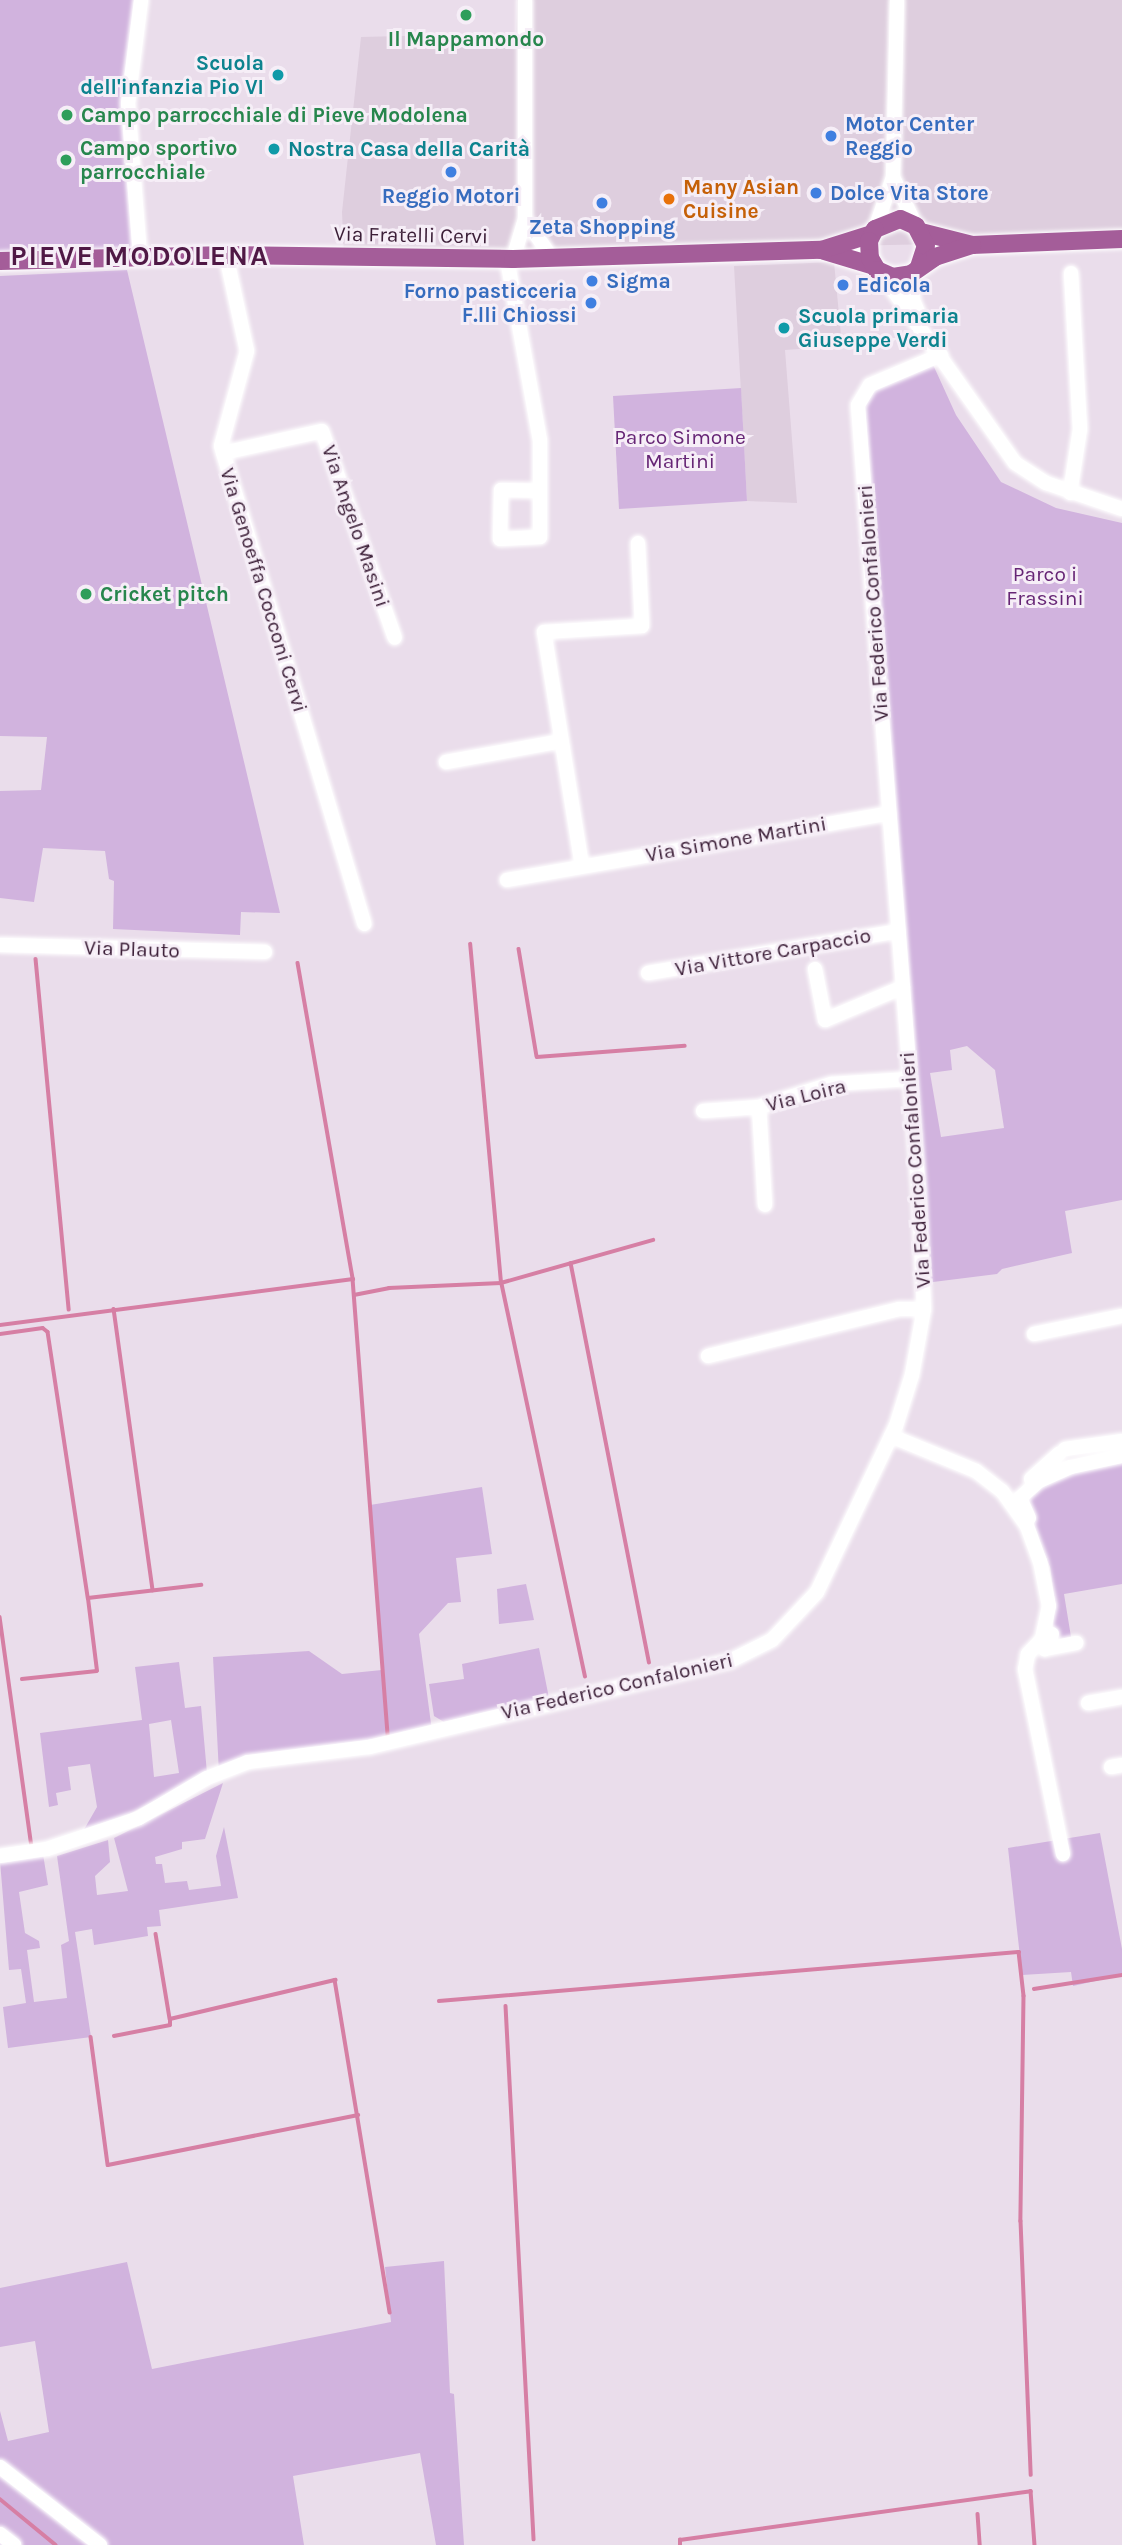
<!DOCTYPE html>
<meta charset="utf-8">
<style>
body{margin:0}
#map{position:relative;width:1122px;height:2545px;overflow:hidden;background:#eaddeb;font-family:Karla,sans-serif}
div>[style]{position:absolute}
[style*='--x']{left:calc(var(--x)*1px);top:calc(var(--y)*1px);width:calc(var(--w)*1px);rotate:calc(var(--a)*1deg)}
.built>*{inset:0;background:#decede}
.green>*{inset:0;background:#d1b3de}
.stream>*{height:3.5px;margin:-1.75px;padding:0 1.75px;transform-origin:1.75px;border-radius:1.75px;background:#d67fa4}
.roads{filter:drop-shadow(0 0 2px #fff) drop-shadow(0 0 2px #fff)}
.minor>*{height:14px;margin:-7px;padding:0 7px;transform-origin:7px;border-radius:7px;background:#fff}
.major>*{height:18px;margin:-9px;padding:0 9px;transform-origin:9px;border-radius:9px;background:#a45d99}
.dots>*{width:19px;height:19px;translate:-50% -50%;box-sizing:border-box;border:4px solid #f6eef7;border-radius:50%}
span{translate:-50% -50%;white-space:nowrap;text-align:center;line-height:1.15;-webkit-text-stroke:6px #f6eef7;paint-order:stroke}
.leisure-label{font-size:21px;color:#27864d;font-weight:700}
.left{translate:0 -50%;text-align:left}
.culture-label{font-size:21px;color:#0d838f;font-weight:700}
.right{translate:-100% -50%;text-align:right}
.shop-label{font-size:21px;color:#366cbe;font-weight:700}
.food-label{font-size:21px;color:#c56008;font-weight:700}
.street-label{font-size:21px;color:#3b1e37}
.park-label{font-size:21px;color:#662575}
.district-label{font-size:28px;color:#4f1845;font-weight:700;letter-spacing:2px}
</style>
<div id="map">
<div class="built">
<div style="clip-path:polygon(517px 0,1122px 0,1122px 240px,344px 257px,342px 212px,361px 37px,516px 33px)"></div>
<div style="clip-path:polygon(834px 262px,842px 346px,785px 350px,797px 503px,747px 501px,734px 266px)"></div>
</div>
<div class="green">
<div style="clip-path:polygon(0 0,141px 0,128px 103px,140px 248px,0 252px)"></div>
<div style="clip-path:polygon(127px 270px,280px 913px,241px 912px,240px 935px,113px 929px,114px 881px,109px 879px,105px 851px,43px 848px,34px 902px,0 898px,0 791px,41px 790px,47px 737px,0 736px,0 276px)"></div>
<div style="clip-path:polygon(evenodd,930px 358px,956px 415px,1001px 482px,1056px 508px,1122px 523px,1122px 1200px,1065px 1211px,1072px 1253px,1002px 1269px,997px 1274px,925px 1283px,859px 421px,870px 385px,930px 358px,967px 1046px,995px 1070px,1004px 1128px,941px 1137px,930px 1073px,952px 1070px,950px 1050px,967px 1046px)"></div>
<div style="clip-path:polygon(741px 388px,747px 501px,619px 509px,613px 396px)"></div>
<div style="clip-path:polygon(1122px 1458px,1122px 1584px,1064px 1594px,1072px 1643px,1046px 1649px,1052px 1637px,1055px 1602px,1050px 1567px,1028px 1516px,1027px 1492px,1041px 1481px)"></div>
<div style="clip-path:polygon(482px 1487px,492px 1554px,456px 1558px,461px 1602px,448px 1603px,419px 1634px,432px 1731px,219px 1773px,213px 1657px,309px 1651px,342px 1674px,382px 1670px,370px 1505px)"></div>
<div style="clip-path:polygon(526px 1584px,534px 1620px,499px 1624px,497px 1589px)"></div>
<div style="clip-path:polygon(539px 1648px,549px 1698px,444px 1722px,434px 1716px,429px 1684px,464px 1679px,462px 1664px)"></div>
<div style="clip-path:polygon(evenodd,179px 1662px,185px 1708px,201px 1706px,207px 1773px,122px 1818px,82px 1833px,97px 1807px,90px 1764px,68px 1767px,71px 1790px,56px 1793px,58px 1805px,49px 1807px,40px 1733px,142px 1720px,135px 1667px,179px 1662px,171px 1720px,179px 1773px,154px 1777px,149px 1724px,171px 1720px)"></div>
<div style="clip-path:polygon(223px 1783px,205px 1839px,182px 1842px,182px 1849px,155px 1857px,156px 1864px,162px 1864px,165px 1883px,187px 1881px,189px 1890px,221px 1886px,216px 1856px,224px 1827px,238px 1898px,159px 1910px,161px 1926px,147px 1927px,148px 1936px,94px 1945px,92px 1929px,75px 1932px,91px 2037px,8px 2048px,3px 2007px,26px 2003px,21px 1969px,9px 1970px,0 1861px,43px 1854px,48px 1885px,19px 1892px,25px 1933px,39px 1941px,40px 1948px,27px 1950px,34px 2002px,67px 1998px,61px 1945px,69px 1941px,57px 1856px,108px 1840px,110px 1862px,95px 1876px,97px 1895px,128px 1891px,114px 1838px)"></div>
<div style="clip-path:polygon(1100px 1833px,1122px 1949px,1122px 1975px,1073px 1986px,1071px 1972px,1022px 1975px,1008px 1848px)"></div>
<div style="clip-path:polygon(444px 2261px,450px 2393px,454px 2394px,464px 2545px,436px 2545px,420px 2453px,293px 2476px,304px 2545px,0 2545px,0 2411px,8px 2441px,49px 2432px,35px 2341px,0 2347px,0 2288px,127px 2262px,152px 2369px,391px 2322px,385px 2267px)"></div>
</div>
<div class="stream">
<div style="--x:519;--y:949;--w:109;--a:80.5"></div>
<div style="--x:537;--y:1057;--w:148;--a:-4.3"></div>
<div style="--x:36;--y:959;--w:352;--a:84.6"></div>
<div style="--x:298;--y:963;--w:321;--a:80.1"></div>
<div style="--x:353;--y:1279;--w:461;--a:85.6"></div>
<div style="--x:571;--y:1263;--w:407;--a:78.9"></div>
<div style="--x:354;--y:1295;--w:36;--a:-11"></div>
<div style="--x:389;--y:1288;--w:112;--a:-2.6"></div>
<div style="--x:501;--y:1283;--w:340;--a:-95.2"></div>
<div style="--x:114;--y:1309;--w:284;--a:82.1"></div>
<div style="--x:0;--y:1325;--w:356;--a:-7.4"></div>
<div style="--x:0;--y:1334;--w:43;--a:-7.9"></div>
<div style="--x:43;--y:1328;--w:6;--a:39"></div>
<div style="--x:48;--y:1332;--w:269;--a:81.4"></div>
<div style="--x:88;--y:1598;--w:114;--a:-6.6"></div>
<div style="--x:0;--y:1617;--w:232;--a:82.1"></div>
<div style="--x:585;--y:1677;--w:403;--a:-102"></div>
<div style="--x:501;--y:1283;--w:158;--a:-15.8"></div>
<div style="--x:22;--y:1679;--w:75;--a:-6.1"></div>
<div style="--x:97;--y:1671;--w:73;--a:-97.1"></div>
<div style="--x:156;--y:1934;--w:86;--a:80.6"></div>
<div style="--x:170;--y:2019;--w:170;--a:-13.3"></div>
<div style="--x:335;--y:1980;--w:337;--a:80.6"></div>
<div style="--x:1034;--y:1989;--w:89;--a:-9"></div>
<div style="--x:439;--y:2001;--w:582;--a:-4.83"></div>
<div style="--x:1019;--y:1952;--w:44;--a:83.5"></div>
<div style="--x:1024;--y:1996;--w:225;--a:90.8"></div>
<div style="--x:1021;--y:2221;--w:254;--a:87.7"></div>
<div style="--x:506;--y:2006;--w:534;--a:86.99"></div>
<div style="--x:114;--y:2036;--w:57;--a:-11.1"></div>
<div style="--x:170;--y:2025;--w:6;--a:-90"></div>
<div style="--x:91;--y:2037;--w:129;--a:82.4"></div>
<div style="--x:108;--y:2165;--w:255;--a:-11.3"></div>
<div style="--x:0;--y:2499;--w:72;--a:39.4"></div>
<div style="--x:978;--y:2514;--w:31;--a:86"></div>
<div style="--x:680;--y:2545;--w:5;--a:-90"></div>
<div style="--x:680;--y:2540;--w:354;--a:-7.9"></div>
<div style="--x:1031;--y:2491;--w:54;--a:85.8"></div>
</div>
<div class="roads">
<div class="minor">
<div style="--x:893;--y:177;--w:54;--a:64.9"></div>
<div style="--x:525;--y:219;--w:47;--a:55.3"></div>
<div style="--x:875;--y:229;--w:55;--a:-70.9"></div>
<div style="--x:893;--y:177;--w:177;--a:-88.7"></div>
<div style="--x:226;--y:255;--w:98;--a:77.7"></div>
<div style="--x:247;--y:351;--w:98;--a:105.3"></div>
<div style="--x:221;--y:446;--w:499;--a:73.3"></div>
<div style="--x:140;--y:256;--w:153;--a:-94.5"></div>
<div style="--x:128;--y:103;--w:104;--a:-82.8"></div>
<div style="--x:507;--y:259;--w:185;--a:79.7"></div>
<div style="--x:540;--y:441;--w:96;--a:90"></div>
<div style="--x:540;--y:537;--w:40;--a:177.1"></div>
<div style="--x:500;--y:539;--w:49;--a:-88.8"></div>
<div style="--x:501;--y:490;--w:39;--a:1"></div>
<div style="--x:513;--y:259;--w:42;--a:-73.3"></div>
<div style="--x:525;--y:219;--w:219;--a:-90"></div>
<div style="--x:916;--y:271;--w:27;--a:98"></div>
<div style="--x:912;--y:298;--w:21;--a:67"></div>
<div style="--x:881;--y:273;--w:232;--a:54.8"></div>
<div style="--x:1015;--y:463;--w:37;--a:33"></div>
<div style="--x:1046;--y:483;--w:80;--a:18.9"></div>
<div style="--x:223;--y:453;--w:101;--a:-12.5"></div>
<div style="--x:322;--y:431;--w:219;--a:70.6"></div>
<div style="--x:1070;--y:493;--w:65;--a:-81.1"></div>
<div style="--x:1080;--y:429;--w:156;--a:-93.3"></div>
<div style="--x:446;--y:762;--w:117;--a:-10.3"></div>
<div style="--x:582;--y:866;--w:237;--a:-99.2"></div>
<div style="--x:544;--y:632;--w:98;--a:-3.5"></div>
<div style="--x:642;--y:626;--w:83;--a:-92.8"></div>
<div style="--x:507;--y:880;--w:388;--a:-9.9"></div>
<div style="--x:0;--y:945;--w:265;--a:1.5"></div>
<div style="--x:815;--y:969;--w:52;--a:78.9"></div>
<div style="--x:825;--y:1020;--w:85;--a:-22.9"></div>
<div style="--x:648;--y:973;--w:254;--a:-9.5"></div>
<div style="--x:759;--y:1107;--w:98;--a:86.5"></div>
<div style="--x:703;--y:1111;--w:56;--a:-4.1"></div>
<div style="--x:759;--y:1107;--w:76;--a:-17.7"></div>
<div style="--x:831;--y:1084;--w:78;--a:-3.7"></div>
<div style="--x:1034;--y:1334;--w:90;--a:-11.6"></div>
<div style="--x:708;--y:1356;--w:197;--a:-13.8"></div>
<div style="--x:899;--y:1309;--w:25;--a:0"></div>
<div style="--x:891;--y:1436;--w:92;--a:22.4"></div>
<div style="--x:976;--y:1471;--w:33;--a:38"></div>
<div style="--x:1002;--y:1491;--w:43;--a:54.5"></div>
<div style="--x:1027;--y:1526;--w:37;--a:70"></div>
<div style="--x:1040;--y:1561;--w:46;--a:78.7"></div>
<div style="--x:1049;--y:1606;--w:34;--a:102"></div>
<div style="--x:1042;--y:1639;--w:21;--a:133"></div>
<div style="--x:1028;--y:1654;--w:15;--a:101"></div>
<div style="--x:1025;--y:1669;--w:189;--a:78.4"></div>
<div style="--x:1065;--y:1449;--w:58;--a:-8"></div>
<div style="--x:1031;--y:1479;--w:38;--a:-42"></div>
<div style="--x:1029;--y:1518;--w:22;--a:-114"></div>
<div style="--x:1020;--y:1498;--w:25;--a:-42"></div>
<div style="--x:1039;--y:1481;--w:35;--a:-24"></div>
<div style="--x:1071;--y:1467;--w:52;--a:-12.2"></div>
<div style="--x:1052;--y:1634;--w:17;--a:115"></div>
<div style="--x:1045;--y:1649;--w:32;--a:-11"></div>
<div style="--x:1088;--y:1703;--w:35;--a:-10"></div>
<div style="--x:1111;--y:1767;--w:11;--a:-10"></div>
<div style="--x:0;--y:1856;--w:48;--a:-8.5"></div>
<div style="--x:47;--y:1849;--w:97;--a:-18.6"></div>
<div style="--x:139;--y:1818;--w:79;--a:-30.5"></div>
<div style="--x:207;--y:1778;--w:44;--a:-21.3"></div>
<div style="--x:248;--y:1762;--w:122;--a:-7.1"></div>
<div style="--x:369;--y:1747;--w:371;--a:-13.4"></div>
<div style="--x:730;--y:1661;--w:47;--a:-26.6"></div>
<div style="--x:772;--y:1640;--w:66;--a:-46.8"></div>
<div style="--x:817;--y:1592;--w:184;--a:-64.6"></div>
<div style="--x:896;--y:1426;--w:53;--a:-72.6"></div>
<div style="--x:912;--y:1375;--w:67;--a:-79.7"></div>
<div style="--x:924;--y:1309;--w:116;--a:-92.5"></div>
<div style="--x:919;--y:1193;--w:790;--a:-94.43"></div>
<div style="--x:858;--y:405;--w:23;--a:-59"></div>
<div style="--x:870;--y:385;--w:77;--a:-22.9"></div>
<div style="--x:0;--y:2467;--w:127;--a:38"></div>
<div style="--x:0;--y:2534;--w:18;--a:38"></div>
</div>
<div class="major">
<div style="--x:921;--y:232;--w:53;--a:14.3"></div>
<div style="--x:972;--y:245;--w:150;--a:-2.3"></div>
<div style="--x:824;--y:251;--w:52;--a:16.7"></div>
<div style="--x:0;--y:261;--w:226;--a:-1.5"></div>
<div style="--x:226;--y:255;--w:287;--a:0.8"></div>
<div style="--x:513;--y:259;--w:308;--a:-1.7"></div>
<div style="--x:821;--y:250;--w:53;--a:-17.4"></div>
<div style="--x:919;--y:267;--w:22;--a:-72"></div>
<div style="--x:926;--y:246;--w:22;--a:-117"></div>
<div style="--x:916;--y:226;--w:17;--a:-156"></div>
<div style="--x:900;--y:219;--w:27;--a:158"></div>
<div style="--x:875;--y:229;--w:13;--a:117"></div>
<div style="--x:869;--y:241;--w:17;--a:87"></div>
<div style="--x:870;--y:258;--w:14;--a:60"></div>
<div style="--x:877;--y:270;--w:17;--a:24"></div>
<div style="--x:893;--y:277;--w:18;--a:-9"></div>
<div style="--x:911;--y:274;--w:29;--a:-35"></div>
<div style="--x:935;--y:257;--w:39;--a:-18"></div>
</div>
</div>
<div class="dots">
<div style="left:466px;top:15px;background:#2e9e5b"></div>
<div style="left:278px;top:75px;background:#0f9aa8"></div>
<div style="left:67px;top:115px;background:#2e9e5b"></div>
<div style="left:831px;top:136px;background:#3f7fe0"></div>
<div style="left:274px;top:149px;background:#0f9aa8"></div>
<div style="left:66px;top:160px;background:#2e9e5b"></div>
<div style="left:451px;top:172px;background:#3f7fe0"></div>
<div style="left:816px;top:193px;background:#3f7fe0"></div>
<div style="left:669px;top:199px;background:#e8710a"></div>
<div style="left:602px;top:203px;background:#3f7fe0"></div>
<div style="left:592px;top:281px;background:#3f7fe0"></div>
<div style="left:843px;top:285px;background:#3f7fe0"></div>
<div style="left:591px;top:303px;background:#3f7fe0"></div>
<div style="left:784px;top:328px;background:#0f9aa8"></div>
<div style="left:86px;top:594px;background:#2e9e5b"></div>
</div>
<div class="leisure-label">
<span style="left:466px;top:39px">Il Mappamondo</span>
<span class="left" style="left:81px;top:115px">Campo parrocchiale di Pieve Modolena</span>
<span class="left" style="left:80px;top:160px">Campo sportivo<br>parrocchiale</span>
<span class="left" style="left:100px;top:594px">Cricket pitch</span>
</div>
<div class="culture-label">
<span class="right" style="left:264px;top:75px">Scuola<br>dell'infanzia Pio VI</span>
<span class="left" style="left:288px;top:149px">Nostra Casa della Carità</span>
<span class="left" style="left:798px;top:328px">Scuola primaria<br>Giuseppe Verdi</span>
</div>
<div class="shop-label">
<span class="left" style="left:845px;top:136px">Motor Center<br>Reggio</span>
<span class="left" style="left:830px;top:193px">Dolce Vita Store</span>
<span style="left:451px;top:196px">Reggio Motori</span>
<span style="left:602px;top:227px">Zeta Shopping</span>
<span class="left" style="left:606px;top:281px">Sigma</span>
<span class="left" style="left:857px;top:285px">Edicola</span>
<span class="right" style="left:577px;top:303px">Forno pasticceria<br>F.lli Chiossi</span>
</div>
<div class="food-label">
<span class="left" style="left:683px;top:199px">Many Asian<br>Cuisine</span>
</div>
<div class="street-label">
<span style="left:411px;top:235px;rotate:1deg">Via Fratelli Cervi</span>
<span style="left:356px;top:526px;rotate:71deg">Via Angelo Masini</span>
<span style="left:264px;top:590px;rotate:73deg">Via Genoeffa Cocconi Cervi</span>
<span style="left:873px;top:603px;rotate:-94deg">Via Federico Confalonieri</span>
<span style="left:736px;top:839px;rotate:-10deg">Via Simone Martini</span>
<span style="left:132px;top:949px;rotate:2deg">Via Plauto</span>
<span style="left:773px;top:952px;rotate:-10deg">Via Vittore Carpaccio</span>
<span style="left:806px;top:1095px;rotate:-14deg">Via Loira</span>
<span style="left:915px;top:1170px;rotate:-94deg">Via Federico Confalonieri</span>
<span style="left:617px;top:1686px;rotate:-13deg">Via Federico Confalonieri</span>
</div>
<div class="park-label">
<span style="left:680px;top:449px">Parco Simone<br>Martini</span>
<span style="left:1045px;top:586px">Parco i<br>Frassini</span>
</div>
<div class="district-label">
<span style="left:140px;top:256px">PIEVE MODOLENA</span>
</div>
</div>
